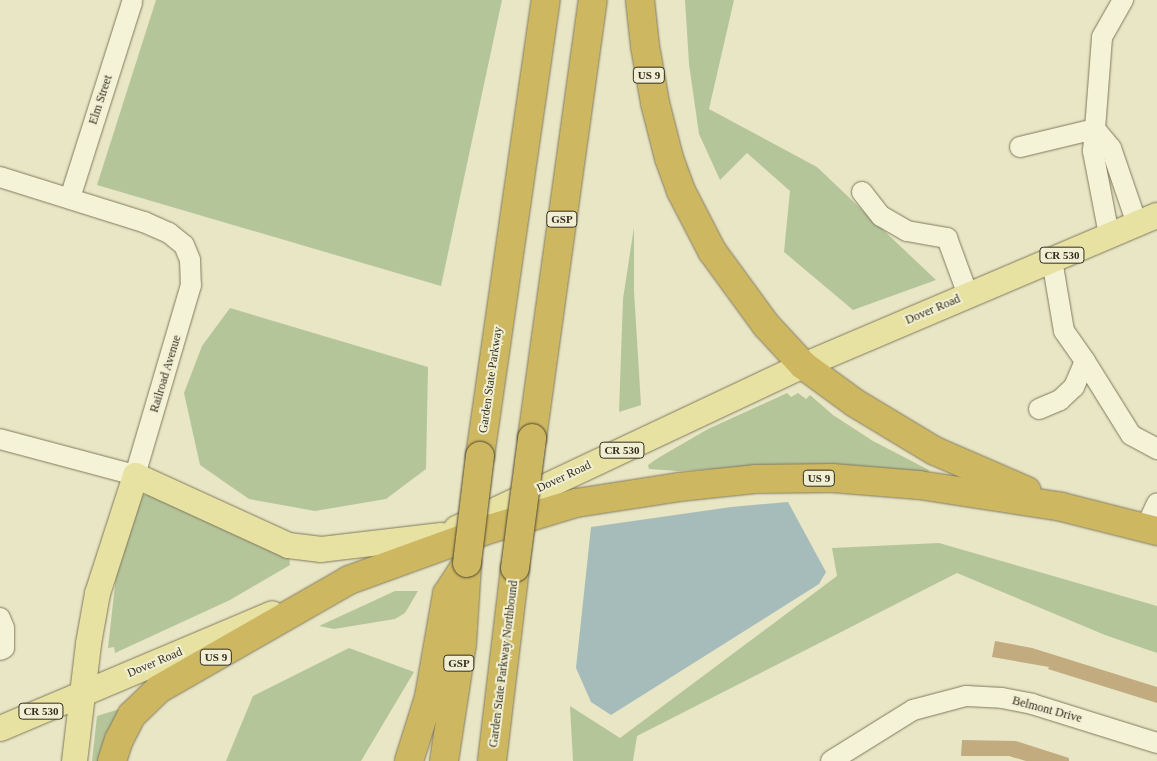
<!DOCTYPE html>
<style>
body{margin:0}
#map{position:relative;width:1157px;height:761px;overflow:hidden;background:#e8e6c5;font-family:"Times New Roman",serif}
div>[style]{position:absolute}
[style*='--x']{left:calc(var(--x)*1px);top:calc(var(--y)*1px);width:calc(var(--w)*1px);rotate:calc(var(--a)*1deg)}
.green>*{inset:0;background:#b5c59a}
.water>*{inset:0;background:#a6bcbb}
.building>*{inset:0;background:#c1ab7f}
.roads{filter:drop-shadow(0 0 1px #81795d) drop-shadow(0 0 1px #81795d)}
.minor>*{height:20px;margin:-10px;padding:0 10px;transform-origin:10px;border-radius:10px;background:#f4f2d7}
.major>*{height:25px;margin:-12.5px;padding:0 12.5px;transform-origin:12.5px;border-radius:12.5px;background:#e7e2a1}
.highway>*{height:28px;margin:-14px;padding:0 14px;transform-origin:14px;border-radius:14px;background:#cdb760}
.bridges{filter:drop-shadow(0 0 1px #4f4631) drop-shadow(0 0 1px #4f4631)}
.highway-bridge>*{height:28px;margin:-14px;padding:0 14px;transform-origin:14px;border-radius:14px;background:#cdb760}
span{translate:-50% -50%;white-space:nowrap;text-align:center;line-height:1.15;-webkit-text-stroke:4px #f0efd3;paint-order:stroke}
.shield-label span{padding:1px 4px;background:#f0efd3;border:1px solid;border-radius:4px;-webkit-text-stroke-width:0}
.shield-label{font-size:11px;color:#332d1f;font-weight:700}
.street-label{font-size:12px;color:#332d1f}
</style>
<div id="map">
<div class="green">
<div style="clip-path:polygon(156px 0,502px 0,441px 286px,97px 185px)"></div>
<div style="clip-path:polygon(685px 0,734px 0,709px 109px,817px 167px,936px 280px,853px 310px,784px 252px,790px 191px,747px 153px,720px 180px,699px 134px,689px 64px)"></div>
<div style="clip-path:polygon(634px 227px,634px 291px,641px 405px,619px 412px,623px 299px)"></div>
<div style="clip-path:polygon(230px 308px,428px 367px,426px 469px,386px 499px,315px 511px,249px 499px,200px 465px,184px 393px,202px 346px)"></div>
<div style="clip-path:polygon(787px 393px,791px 397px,798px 393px,806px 399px,810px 395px,833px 415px,873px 441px,929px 470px,927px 476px,769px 466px,677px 471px,649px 469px,648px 465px,658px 458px,708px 429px)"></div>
<div style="clip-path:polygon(137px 495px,152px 495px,289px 555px,290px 565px,230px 600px,115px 653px,114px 647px,108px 648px,116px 576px)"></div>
<div style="clip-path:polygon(939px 543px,1157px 606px,1157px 653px,1105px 635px,957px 573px,637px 736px,633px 761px,573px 761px,570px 706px,620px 738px,837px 576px,832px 548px)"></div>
<div style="clip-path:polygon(395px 591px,418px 591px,405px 613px,395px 619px,334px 629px,319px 626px)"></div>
<div style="clip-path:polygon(349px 648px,414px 672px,361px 761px,226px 761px,253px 696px)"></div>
<div style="clip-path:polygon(126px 707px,101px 761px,92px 761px,97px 716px)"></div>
</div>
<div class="water">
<div style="clip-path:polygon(788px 502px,826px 572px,819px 584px,611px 715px,591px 702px,576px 668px,591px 527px,731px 507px)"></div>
</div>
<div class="building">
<div style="clip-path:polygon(995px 641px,1032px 648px,1157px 687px,1157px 703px,1048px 669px,1049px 667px,992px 657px)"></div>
<div style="clip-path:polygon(962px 740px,1016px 741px,1069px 758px,1069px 761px,1026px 761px,1009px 756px,961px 756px)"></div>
</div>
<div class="roads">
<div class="minor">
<div style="--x:1020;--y:147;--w:77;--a:-13.5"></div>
<div style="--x:1095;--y:129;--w:92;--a:-85.6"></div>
<div style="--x:1102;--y:37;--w:43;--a:-60.4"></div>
<div style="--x:0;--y:177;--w:151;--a:17.4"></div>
<div style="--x:144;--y:222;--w:27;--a:24"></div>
<div style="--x:169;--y:233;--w:19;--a:39"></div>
<div style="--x:184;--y:245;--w:16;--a:68"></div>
<div style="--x:190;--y:260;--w:25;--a:88"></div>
<div style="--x:191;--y:285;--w:198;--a:106.4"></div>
<div style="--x:135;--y:475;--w:140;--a:-165.1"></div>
<div style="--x:862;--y:192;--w:31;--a:52"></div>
<div style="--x:881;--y:216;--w:30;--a:30"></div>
<div style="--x:907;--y:231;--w:41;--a:9.9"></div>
<div style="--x:947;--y:238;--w:61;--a:69.8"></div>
<div style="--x:70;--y:198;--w:206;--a:-72.4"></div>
<div style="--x:1109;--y:235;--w:86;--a:-100.8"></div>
<div style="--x:1093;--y:151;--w:22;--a:-85"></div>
<div style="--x:1095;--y:129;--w:25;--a:50"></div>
<div style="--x:1111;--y:148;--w:80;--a:71.1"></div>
<div style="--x:1052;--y:260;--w:72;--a:80.4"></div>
<div style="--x:1064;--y:331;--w:37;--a:55"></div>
<div style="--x:1085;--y:361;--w:87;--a:58.1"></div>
<div style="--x:1131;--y:435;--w:30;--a:28"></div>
<div style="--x:1039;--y:409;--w:23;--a:-23"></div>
<div style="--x:1060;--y:400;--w:19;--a:-43"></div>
<div style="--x:1074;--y:387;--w:28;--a:-67"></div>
<div style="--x:1146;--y:527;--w:26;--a:-65"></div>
<div style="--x:0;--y:618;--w:11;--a:68"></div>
<div style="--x:4;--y:628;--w:20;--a:90"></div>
<div style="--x:4;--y:648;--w:4;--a:153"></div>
<div style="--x:831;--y:761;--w:97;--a:-31.9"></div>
<div style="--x:913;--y:710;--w:55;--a:-14.8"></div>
<div style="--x:966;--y:696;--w:36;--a:3"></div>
<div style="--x:1002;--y:698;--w:31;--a:11"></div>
<div style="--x:1032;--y:704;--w:131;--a:17.3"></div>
</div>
<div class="major">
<div style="--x:456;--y:528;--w:383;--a:-25.2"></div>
<div style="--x:803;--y:365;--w:384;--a:-23"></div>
<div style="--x:0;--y:728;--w:295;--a:-22.9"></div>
<div style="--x:74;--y:761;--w:119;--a:-83.2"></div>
<div style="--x:88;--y:643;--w:51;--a:-79.8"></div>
<div style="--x:97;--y:593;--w:124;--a:-72.1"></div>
<div style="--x:135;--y:475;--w:168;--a:24.6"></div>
<div style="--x:288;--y:545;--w:33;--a:7"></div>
<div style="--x:321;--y:549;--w:121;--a:-6.7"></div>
</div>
<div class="highway">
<div style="--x:640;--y:0;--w:46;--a:83.8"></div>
<div style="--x:645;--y:46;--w:58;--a:80"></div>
<div style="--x:655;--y:103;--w:57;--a:75.7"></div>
<div style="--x:669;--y:158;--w:35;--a:70"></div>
<div style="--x:681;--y:191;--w:68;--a:62.7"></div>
<div style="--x:712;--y:251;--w:92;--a:53.9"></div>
<div style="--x:766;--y:325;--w:54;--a:47.2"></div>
<div style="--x:803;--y:365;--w:64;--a:36.2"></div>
<div style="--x:855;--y:403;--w:93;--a:31"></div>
<div style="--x:935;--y:451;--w:100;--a:23.5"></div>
<div style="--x:532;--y:438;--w:442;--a:-82.1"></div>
<div style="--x:480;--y:456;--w:461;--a:-81.8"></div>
<div style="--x:112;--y:761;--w:22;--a:-72"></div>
<div style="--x:119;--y:740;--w:28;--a:-63"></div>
<div style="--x:132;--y:715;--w:37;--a:-44"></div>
<div style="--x:159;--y:689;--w:219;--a:-29.8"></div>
<div style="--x:349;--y:580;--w:153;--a:-19.9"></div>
<div style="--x:493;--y:528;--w:87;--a:-16.8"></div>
<div style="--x:576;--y:503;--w:104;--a:-8.8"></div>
<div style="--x:679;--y:487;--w:76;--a:-6"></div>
<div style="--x:755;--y:479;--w:77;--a:-0.7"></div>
<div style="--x:832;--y:478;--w:87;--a:4.6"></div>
<div style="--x:919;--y:485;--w:145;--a:8.7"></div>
<div style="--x:1062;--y:507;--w:98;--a:14.2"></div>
<div style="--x:409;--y:761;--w:67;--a:-72.6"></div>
<div style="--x:429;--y:697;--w:105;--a:-80.1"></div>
<div style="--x:447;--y:594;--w:37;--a:-57"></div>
<div style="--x:444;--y:761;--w:119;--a:-81.3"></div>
<div style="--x:462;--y:643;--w:78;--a:-86.3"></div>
<div style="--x:492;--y:761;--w:194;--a:-83.2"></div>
</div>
</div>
<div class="bridges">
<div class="highway-bridge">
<div style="--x:467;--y:563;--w:108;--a:-83.1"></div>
<div style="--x:515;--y:568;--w:131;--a:-82.5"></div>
</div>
</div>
<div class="shield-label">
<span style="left:649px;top:75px">US 9</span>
<span style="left:562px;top:219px">GSP</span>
<span style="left:1062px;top:255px">CR 530</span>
<span style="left:622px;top:450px">CR 530</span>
<span style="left:819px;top:478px">US 9</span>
<span style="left:216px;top:657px">US 9</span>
<span style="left:459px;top:663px">GSP</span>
<span style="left:41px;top:711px">CR 530</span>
</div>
<div class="street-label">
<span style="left:101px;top:100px;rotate:-72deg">Elm Street</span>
<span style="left:933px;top:310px;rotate:-23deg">Dover Road</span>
<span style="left:166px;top:374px;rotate:-73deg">Railroad Avenue</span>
<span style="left:491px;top:380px;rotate:-82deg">Garden State Parkway</span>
<span style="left:564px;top:477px;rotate:-25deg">Dover Road</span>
<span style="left:155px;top:663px;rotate:-23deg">Dover Road</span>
<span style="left:504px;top:664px;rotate:-83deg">Garden State Parkway Northbound</span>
<span style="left:1047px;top:710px;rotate:15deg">Belmont Drive</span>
</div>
</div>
